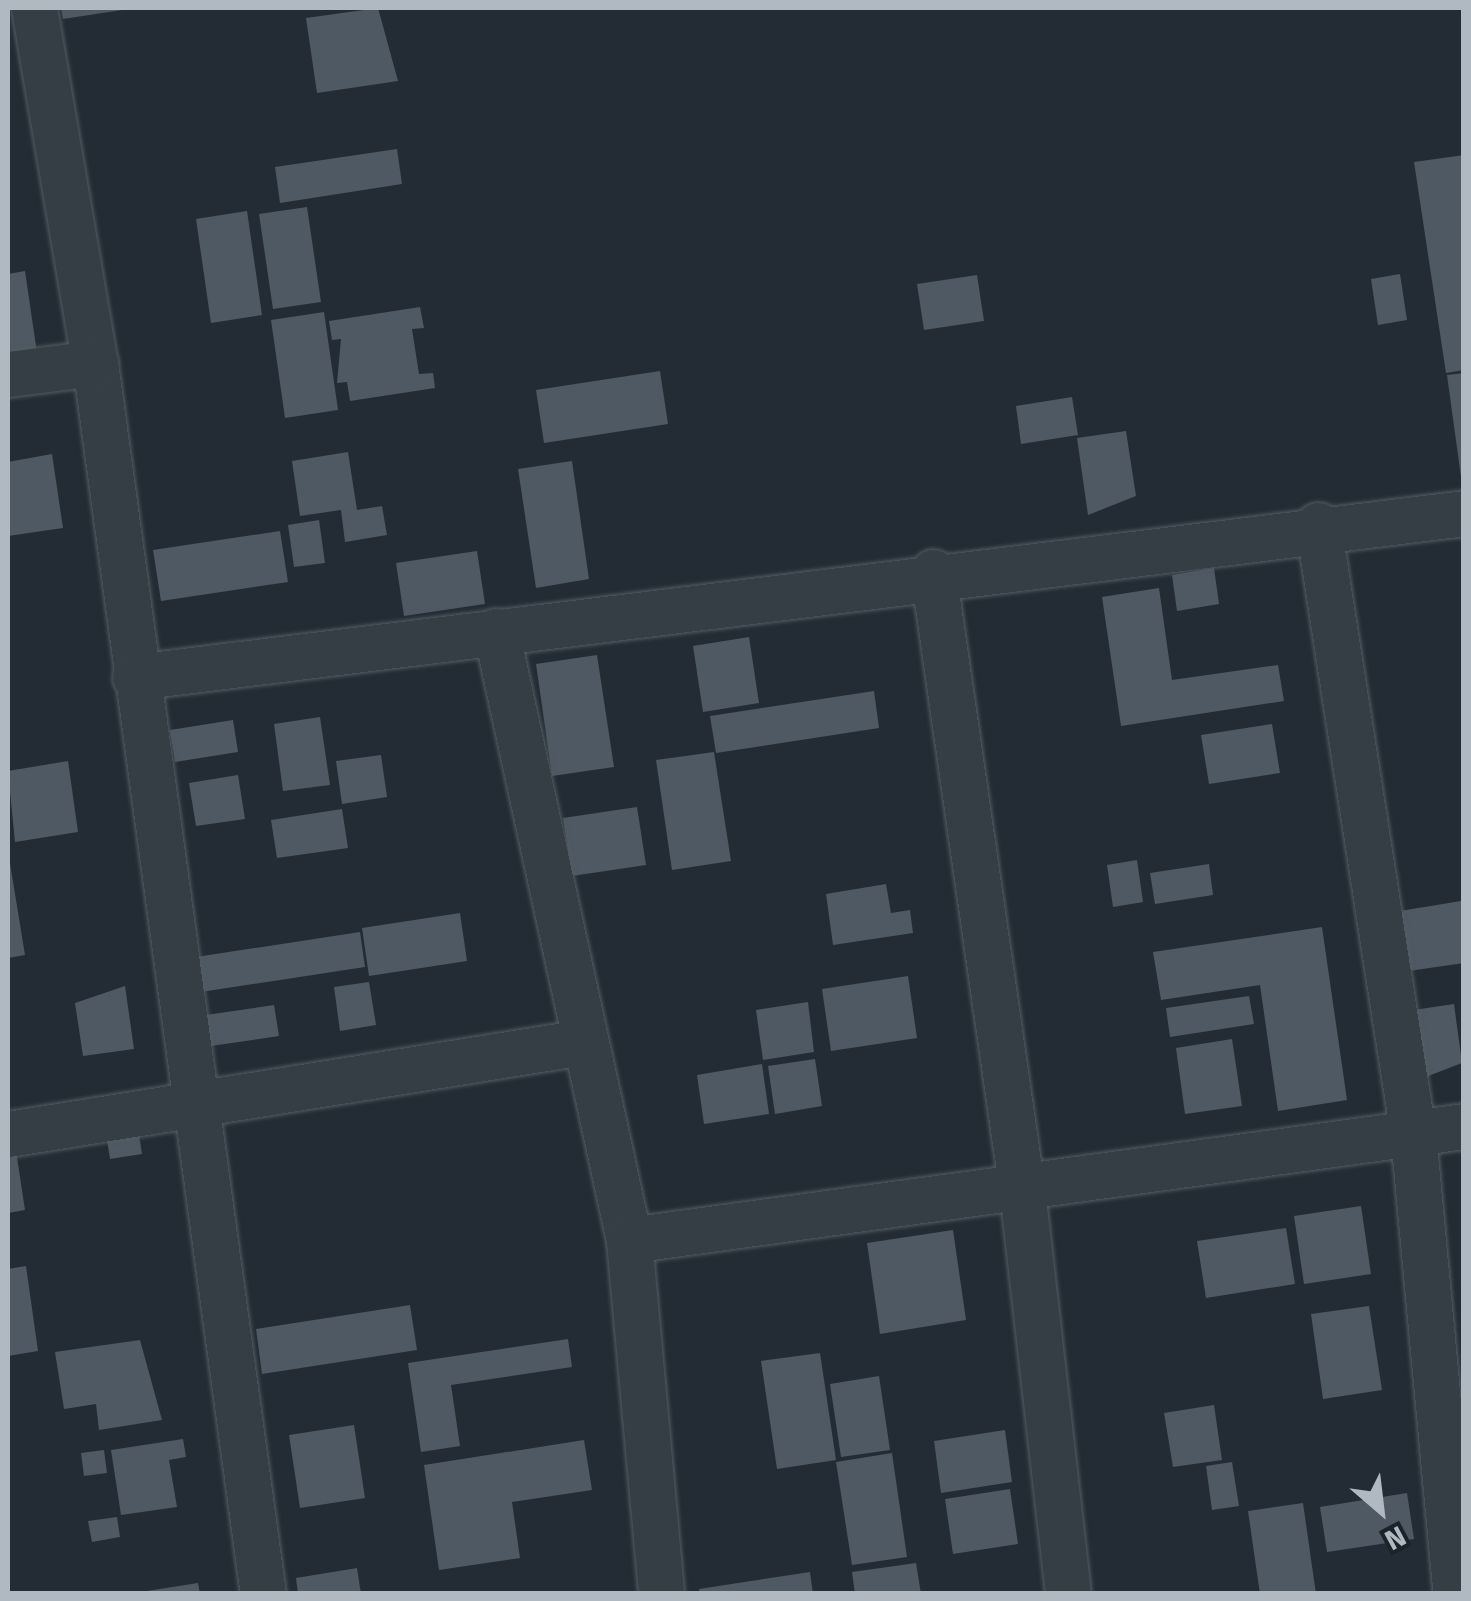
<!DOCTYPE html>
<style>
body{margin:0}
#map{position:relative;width:1471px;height:1601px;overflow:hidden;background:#232c34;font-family:"Fira Sans",sans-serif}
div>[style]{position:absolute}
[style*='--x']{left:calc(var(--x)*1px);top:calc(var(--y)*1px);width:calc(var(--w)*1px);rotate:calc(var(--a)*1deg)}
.building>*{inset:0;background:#4e5963}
.roads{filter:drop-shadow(0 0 2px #535c63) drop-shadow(0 0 2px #535c63)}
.minor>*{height:45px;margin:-22.5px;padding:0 22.5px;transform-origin:22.5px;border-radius:22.5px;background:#363e45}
span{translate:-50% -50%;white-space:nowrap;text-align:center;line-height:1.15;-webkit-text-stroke:8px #1b232a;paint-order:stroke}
.frame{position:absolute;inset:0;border:10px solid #b0b9c2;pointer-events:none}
.north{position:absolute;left:1331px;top:1461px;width:100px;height:100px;-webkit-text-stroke:8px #1b232a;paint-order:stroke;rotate:152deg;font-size:28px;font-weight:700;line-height:40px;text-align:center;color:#b0b9c2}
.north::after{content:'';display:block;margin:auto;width:35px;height:45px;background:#b0b9c2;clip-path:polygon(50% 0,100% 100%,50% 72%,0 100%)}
</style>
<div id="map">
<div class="building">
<div style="clip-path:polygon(61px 8px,122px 8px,122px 10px,63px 19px)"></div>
<div style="clip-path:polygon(378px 8px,398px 81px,317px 93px,306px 18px)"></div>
<div style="clip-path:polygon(397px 149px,402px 184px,280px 203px,275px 167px)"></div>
<div style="clip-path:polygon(1464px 155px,1464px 370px,1446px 373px,1414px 162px)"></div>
<div style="clip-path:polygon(307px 207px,321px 302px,273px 309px,259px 214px)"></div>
<div style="clip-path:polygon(247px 211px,262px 315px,211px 323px,196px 219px)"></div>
<div style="clip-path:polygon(25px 271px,37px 353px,10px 357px,8px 274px)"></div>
<div style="clip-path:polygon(1400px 274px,1407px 320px,1378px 325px,1371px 279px)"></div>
<div style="clip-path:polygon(977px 275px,984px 321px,924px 330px,917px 284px)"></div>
<div style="clip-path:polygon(420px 307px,424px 328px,412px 329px,419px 374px,433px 373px,435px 388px,350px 401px,347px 382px,337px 383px,341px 339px,332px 340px,329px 321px)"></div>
<div style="clip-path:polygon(324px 312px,338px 410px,285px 418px,271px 320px)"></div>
<div style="clip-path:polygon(660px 371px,668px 424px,544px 443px,536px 390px)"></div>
<div style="clip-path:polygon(1464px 373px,1464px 477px,1461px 477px,1447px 375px)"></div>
<div style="clip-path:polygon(1072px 397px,1078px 435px,1021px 444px,1016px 406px)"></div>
<div style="clip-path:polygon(1126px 431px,1136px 496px,1088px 515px,1077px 438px)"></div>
<div style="clip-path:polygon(348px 452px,357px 510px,382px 506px,387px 535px,345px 542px,341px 510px,300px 516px,292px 461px)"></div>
<div style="clip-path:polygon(52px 454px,63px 528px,8px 536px,8px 462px)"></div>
<div style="clip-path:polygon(572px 461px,589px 579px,536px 588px,518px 469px)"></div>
<div style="clip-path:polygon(319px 520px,325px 563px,294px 567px,288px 525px)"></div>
<div style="clip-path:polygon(280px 531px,288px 582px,161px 601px,153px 550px)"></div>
<div style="clip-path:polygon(477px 551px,485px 604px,404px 616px,396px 563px)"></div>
<div style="clip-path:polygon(1214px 568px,1219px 604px,1177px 611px,1172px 575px)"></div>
<div style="clip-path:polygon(1159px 588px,1172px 680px,1278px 665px,1284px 701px,1121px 726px,1102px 597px)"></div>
<div style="clip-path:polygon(749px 637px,759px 703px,703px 712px,693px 646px)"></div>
<div style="clip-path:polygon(597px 655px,614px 767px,552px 776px,536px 664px)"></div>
<div style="clip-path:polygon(874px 691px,879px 728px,716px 753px,710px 716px)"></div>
<div style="clip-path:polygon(320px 717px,330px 785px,283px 791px,274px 724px)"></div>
<div style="clip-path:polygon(233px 720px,238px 752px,175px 762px,170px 730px)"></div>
<div style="clip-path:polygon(1272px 724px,1280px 773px,1209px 784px,1201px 735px)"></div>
<div style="clip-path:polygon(714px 752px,731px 861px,672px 870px,656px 760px)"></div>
<div style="clip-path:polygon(381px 755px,387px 797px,342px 804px,336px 761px)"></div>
<div style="clip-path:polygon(68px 761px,78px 832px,15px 842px,8px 771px)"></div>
<div style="clip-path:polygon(238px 775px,245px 819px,196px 826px,189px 783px)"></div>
<div style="clip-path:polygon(637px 807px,646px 865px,572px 876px,563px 818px)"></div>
<div style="clip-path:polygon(342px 809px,348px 848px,277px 858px,271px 820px)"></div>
<div style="clip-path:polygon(8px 851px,25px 955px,8px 958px)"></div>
<div style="clip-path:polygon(1137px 860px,1143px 902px,1113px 907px,1107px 865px)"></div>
<div style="clip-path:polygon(1209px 864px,1213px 895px,1155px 904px,1150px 873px)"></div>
<div style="clip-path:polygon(886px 884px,891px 913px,910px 910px,913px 933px,833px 945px,826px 894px)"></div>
<div style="clip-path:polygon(1461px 901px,1464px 963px,1409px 971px,1400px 911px)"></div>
<div style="clip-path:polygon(460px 913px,467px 961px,369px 976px,362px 928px)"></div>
<div style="clip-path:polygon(1322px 927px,1347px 1100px,1278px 1111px,1260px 985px,1161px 1000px,1153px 952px)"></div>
<div style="clip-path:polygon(360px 932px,365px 967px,201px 992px,196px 957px)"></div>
<div style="clip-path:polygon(908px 976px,917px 1038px,831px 1051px,822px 989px)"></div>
<div style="clip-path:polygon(369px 982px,376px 1025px,340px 1031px,334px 987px)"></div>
<div style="clip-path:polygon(125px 986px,134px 1049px,83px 1056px,75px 1003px)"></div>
<div style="clip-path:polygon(1249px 996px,1254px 1024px,1170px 1037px,1166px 1008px)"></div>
<div style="clip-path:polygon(808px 1002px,814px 1052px,763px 1060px,756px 1010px)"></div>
<div style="clip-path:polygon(1454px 1004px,1462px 1063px,1410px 1083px,1400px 1012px)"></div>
<div style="clip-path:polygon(274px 1005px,279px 1036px,211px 1046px,206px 1015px)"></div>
<div style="clip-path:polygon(1232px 1039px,1242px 1106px,1185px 1114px,1176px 1048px)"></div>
<div style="clip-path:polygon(815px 1059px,822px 1106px,775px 1114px,768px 1066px)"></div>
<div style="clip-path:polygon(762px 1064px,769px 1114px,704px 1124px,697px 1075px)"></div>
<div style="clip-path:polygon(137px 1122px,142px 1154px,110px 1159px,105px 1127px)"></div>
<div style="clip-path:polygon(15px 1144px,25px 1210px,8px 1213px,8px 1145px)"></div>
<div style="clip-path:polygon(1361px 1206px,1371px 1274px,1304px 1284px,1294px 1216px)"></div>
<div style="clip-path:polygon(1286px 1228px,1295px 1284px,1206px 1298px,1197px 1241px)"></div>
<div style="clip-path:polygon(953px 1230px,966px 1320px,880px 1334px,867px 1243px)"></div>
<div style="clip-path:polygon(26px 1266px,38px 1351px,8px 1356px,8px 1269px)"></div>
<div style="clip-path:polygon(410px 1305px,417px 1350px,262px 1374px,256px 1329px)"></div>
<div style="clip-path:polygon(1369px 1306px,1382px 1390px,1323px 1399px,1311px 1314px)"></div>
<div style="clip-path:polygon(568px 1339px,572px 1367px,451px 1385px,460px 1446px,421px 1452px,408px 1363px)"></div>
<div style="clip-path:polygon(140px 1340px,162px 1420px,99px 1430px,96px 1404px,64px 1409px,55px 1352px)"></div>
<div style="clip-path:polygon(820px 1353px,836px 1460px,777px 1469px,761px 1361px)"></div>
<div style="clip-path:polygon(879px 1376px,890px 1450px,841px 1457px,830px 1384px)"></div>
<div style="clip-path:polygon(1214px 1405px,1222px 1460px,1173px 1467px,1164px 1413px)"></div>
<div style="clip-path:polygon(354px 1425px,365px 1498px,300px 1508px,289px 1435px)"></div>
<div style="clip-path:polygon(1005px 1430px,1012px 1482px,941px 1493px,934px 1441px)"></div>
<div style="clip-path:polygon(183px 1439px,186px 1457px,169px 1460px,177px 1507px,121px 1515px,111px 1450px)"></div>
<div style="clip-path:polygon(584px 1440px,592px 1490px,512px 1502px,520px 1558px,439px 1570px,424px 1465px)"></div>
<div style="clip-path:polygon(104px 1450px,107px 1473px,84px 1476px,81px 1453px)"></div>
<div style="clip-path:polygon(892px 1453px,907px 1557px,852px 1565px,836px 1462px)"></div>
<div style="clip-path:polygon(1232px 1462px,1239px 1506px,1212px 1510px,1206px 1466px)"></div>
<div style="clip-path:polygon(1010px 1489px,1018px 1544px,953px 1554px,945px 1499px)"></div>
<div style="clip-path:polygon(1407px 1493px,1414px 1539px,1327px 1552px,1320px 1507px)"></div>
<div style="clip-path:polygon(1303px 1503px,1316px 1594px,1260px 1594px,1248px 1511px)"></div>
<div style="clip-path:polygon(117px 1517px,120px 1537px,92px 1542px,88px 1521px)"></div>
<div style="clip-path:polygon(916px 1563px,921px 1594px,855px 1594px,852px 1572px)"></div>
<div style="clip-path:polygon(357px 1568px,361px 1594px,298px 1594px,296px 1578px)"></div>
<div style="clip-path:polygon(810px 1572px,813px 1594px,700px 1594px,699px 1589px)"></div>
<div style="clip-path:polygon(198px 1583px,200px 1594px,147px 1594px,147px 1591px)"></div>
</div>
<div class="roads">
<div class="minor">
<div style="--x:34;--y:8;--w:360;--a:80.3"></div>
<div style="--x:95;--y:363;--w:1242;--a:82.23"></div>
<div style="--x:8;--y:374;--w:88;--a:-7.2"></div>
<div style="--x:1318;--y:525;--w:616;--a:81.13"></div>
<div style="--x:1413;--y:1134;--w:462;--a:84.7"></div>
<div style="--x:933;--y:572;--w:624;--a:81.81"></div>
<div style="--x:1022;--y:1190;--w:407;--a:83.5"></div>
<div style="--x:496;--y:631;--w:623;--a:77.68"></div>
<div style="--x:629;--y:1240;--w:355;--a:84.8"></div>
<div style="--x:135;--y:677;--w:1339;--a:-7.03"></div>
<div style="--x:8;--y:1134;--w:582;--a:-9.09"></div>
<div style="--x:629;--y:1240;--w:843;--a:-7.77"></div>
</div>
</div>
<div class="frame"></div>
<div class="north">N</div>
</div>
